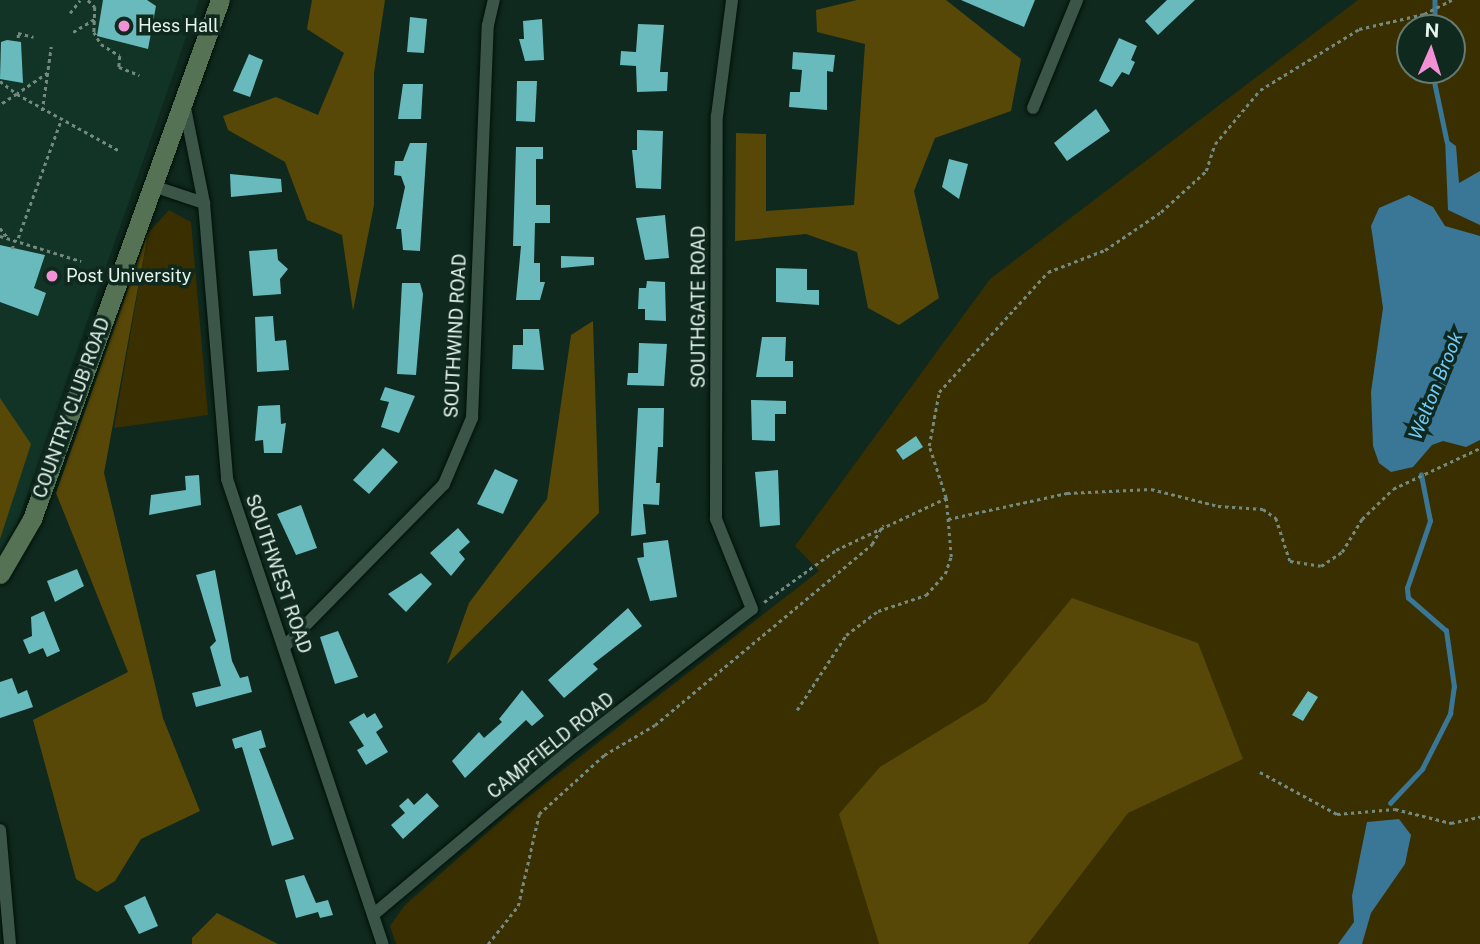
<!DOCTYPE html>
<style>
body{margin:0}
#map{position:relative;width:1480px;height:944px;overflow:hidden;background:#0f291e;font-family:"Public Sans",sans-serif}
div>[style]{position:absolute}
[style*='--x']{left:calc(var(--x)*1px);top:calc(var(--y)*1px);width:calc(var(--w)*1px);rotate:calc(var(--a)*1deg)}
.built>*{inset:0;background:#113426}
.green>*{inset:0;background:#3a2f01}
.forest>*{inset:0;background:#584807}
.water>*{inset:0;background:#3a7696}
.stream>*{height:4.5px;margin:-2.25px;padding:0 2.25px;transform-origin:2.25px;border-radius:2.25px;background:#3a7696}
.building>*{inset:0;background:#69babd}
.path>*{height:2.5px;margin-top:-1.25px;transform-origin:0;background:repeating-linear-gradient(90deg,#74897f 0 3.5px,transparent 0 7px)}
.roads{filter:drop-shadow(0 0 2px #001108) drop-shadow(0 0 2px #001108)}
.street>*{height:12px;margin:-6px;padding:0 6px;transform-origin:6px;border-radius:6px;background:#3b5649}
.secondary>*{height:19px;margin:-9.5px;padding:0 9.5px;transform-origin:9.5px;border-radius:9.5px;background:#557254}
.dots>*{width:19px;height:19px;translate:-50% -50%;box-sizing:border-box;border:4px solid #0f291e;border-radius:50%}
span{translate:-50% -50%;white-space:nowrap;text-align:center;line-height:1.15;-webkit-text-stroke:7px #0f291e;paint-order:stroke}
.poi-label{font-size:18px;color:#e5f4ec}
.left{translate:0 -50%;text-align:left}
.street-label{font-size:18px;color:#e5f4ec}
.water-label{font-size:19px;color:#71cbfb;font-style:italic}
.north{position:absolute;left:1396px;top:14px;width:70px;height:70px;box-sizing:border-box;background:#0f291e;border:2px solid #657a70;border-radius:50%;rotate:3deg;font-size:19px;font-weight:700;line-height:28px;text-align:center;color:#e5f4ec}
.north::after{content:'';display:block;margin:auto;width:24px;height:32px;background:#f391d6;clip-path:polygon(50% 0,100% 100%,50% 72%,0 100%)}
</style>
<div id="map">
<div class="built">
<div style="clip-path:polygon(0 0,199px 0,7px 552px,0 556px)"></div>
</div>
<div class="green">
<div style="clip-path:polygon(evenodd,1358px 0,1480px 0,1480px 944px,396px 944px,390px 926px,405px 905px,523px 801px,819px 571px,795px 546px,990px 279px,1358px 0,1410px 28px,1452px 28px,1452px 70px,1410px 70px,1410px 28px)"></div>
<div style="clip-path:polygon(169px 210px,191px 222px,208px 415px,114px 428px,148px 233px)"></div>
</div>
<div class="forest">
<div style="clip-path:polygon(312px 0,385px 0,374px 73px,374px 205px,353px 311px,342px 235px,307px 220px,285px 162px,228px 130px,223px 116px,276px 97px,318px 115px,344px 53px,307px 29px)"></div>
<div style="clip-path:polygon(857px 0,946px 0,1021px 59px,1011px 111px,935px 138px,914px 191px,939px 298px,899px 325px,868px 308px,857px 252px,806px 234px,735px 241px,736px 133px,766px 134px,766px 211px,854px 205px,865px 44px,817px 32px,816px 10px)"></div>
<div style="clip-path:polygon(148px 233px,104px 473px,163px 718px,200px 811px,141px 839px,115px 881px,97px 892px,76px 879px,33px 720px,128px 672px,56px 493px)"></div>
<div style="clip-path:polygon(593px 321px,599px 513px,447px 664px,469px 603px,547px 499px,571px 335px)"></div>
<div style="clip-path:polygon(0 398px,31px 444px,0 539px)"></div>
<div style="clip-path:polygon(1072px 598px,1198px 643px,1243px 759px,1128px 813px,1028px 944px,879px 944px,839px 814px,880px 767px,986px 702px)"></div>
<div style="clip-path:polygon(217px 913px,278px 944px,192px 944px,192px 938px)"></div>
</div>
<div class="water">
<div style="clip-path:polygon(1445px 138px,1456px 146px,1459px 183px,1480px 171px,1480px 225px,1448px 210px)"></div>
<div style="clip-path:polygon(1409px 195px,1433px 207px,1445px 226px,1480px 236px,1480px 440px,1466px 447px,1443px 441px,1432px 445px,1413px 467px,1391px 472px,1379px 463px,1373px 446px,1371px 392px,1383px 308px,1371px 226px,1379px 208px)"></div>
<div style="clip-path:polygon(1399px 819px,1411px 835px,1405px 864px,1371px 913px,1362px 944px,1338px 944px,1354px 922px,1352px 896px,1367px 822px)"></div>
</div>
<div class="stream">
<div style="--x:1435;--y:0;--w:28;--a:90"></div>
<div style="--x:1432;--y:70;--w:73;--a:78.1"></div>
<div style="--x:1390;--y:803;--w:47;--a:-46.7"></div>
<div style="--x:1422;--y:769;--w:62;--a:-63"></div>
<div style="--x:1450;--y:714;--w:27;--a:-82"></div>
<div style="--x:1454;--y:687;--w:57;--a:-98.1"></div>
<div style="--x:1446;--y:631;--w:50;--a:-139"></div>
<div style="--x:1408;--y:598;--w:10;--a:-96"></div>
<div style="--x:1407;--y:588;--w:71;--a:-71.1"></div>
<div style="--x:1430;--y:521;--w:47;--a:-101.1"></div>
</div>
<div class="building">
<div style="clip-path:polygon(103px 0,147px 0,156px 6px,148px 49px,97px 36px)"></div>
<div style="clip-path:polygon(961px 0,1035px 0,1024px 27px)"></div>
<div style="clip-path:polygon(1167px 0,1195px 0,1158px 35px,1145px 21px)"></div>
<div style="clip-path:polygon(410px 17px,427px 19px,424px 53px,407px 52px)"></div>
<div style="clip-path:polygon(542px 19px,544px 60px,525px 61px,519px 39px,524px 39px,523px 21px)"></div>
<div style="clip-path:polygon(638px 24px,664px 25px,660px 72px,668px 72px,667px 91px,637px 92px,636px 66px,620px 65px,621px 51px,636px 52px)"></div>
<div style="clip-path:polygon(1119px 38px,1137px 46px,1131px 60px,1135px 62px,1129px 75px,1122px 72px,1112px 87px,1099px 81px)"></div>
<div style="clip-path:polygon(7px 40px,21px 42px,23px 83px,0 79px,1px 42px)"></div>
<div style="clip-path:polygon(793px 52px,835px 55px,833px 72px,827px 71px,827px 110px,789px 107px,790px 92px,800px 92px,802px 70px,792px 69px)"></div>
<div style="clip-path:polygon(249px 54px,263px 60px,250px 97px,233px 91px)"></div>
<div style="clip-path:polygon(517px 81px,537px 81px,535px 122px,516px 121px)"></div>
<div style="clip-path:polygon(403px 84px,423px 84px,421px 119px,398px 119px)"></div>
<div style="clip-path:polygon(1096px 109px,1110px 131px,1067px 161px,1054px 143px)"></div>
<div style="clip-path:polygon(637px 130px,663px 131px,661px 189px,636px 188px,632px 150px,637px 150px)"></div>
<div style="clip-path:polygon(410px 143px,427px 143px,420px 251px,403px 250px,401px 229px,396px 229px,405px 187px,401px 176px,394px 175px,395px 161px,403px 161px)"></div>
<div style="clip-path:polygon(516px 147px,543px 147px,543px 159px,536px 159px,536px 205px,550px 205px,550px 223px,535px 223px,534px 263px,540px 263px,540px 282px,545px 282px,540px 300px,516px 300px,521px 246px,513px 246px)"></div>
<div style="clip-path:polygon(949px 159px,968px 164px,959px 199px,942px 187px)"></div>
<div style="clip-path:polygon(230px 174px,281px 179px,282px 192px,231px 197px)"></div>
<div style="clip-path:polygon(665px 215px,669px 258px,645px 260px,636px 218px)"></div>
<div style="clip-path:polygon(0 245px,45px 255px,34px 288px,46px 293px,38px 316px,0 302px)"></div>
<div style="clip-path:polygon(277px 249px,278px 260px,288px 269px,280px 279px,281px 294px,253px 296px,249px 251px)"></div>
<div style="clip-path:polygon(561px 256px,594px 257px,594px 265px,561px 268px)"></div>
<div style="clip-path:polygon(776px 268px,807px 269px,807px 290px,819px 290px,819px 305px,776px 302px)"></div>
<div style="clip-path:polygon(647px 281px,665px 282px,666px 321px,645px 320px,645px 309px,638px 309px,639px 288px,646px 288px)"></div>
<div style="clip-path:polygon(402px 283px,420px 283px,423px 294px,416px 375px,397px 374px)"></div>
<div style="clip-path:polygon(273px 316px,275px 341px,286px 340px,289px 370px,257px 372px,255px 317px)"></div>
<div style="clip-path:polygon(523px 329px,539px 329px,544px 370px,512px 369px,513px 345px,523px 345px)"></div>
<div style="clip-path:polygon(762px 337px,786px 337px,785px 361px,793px 361px,793px 377px,756px 377px)"></div>
<div style="clip-path:polygon(639px 343px,667px 344px,664px 386px,627px 385px,628px 373px,638px 373px)"></div>
<div style="clip-path:polygon(385px 387px,415px 396px,399px 433px,381px 427px,389px 402px,380px 400px)"></div>
<div style="clip-path:polygon(751px 400px,786px 401px,786px 414px,775px 414px,775px 441px,752px 440px)"></div>
<div style="clip-path:polygon(280px 405px,281px 424px,286px 423px,282px 453px,264px 453px,263px 440px,255px 441px,258px 406px)"></div>
<div style="clip-path:polygon(638px 408px,664px 408px,663px 447px,658px 447px,656px 483px,660px 483px,659px 505px,643px 504px,646px 534px,631px 536px)"></div>
<div style="clip-path:polygon(916px 436px,923px 447px,903px 460px,896px 450px)"></div>
<div style="clip-path:polygon(383px 448px,398px 462px,369px 494px,353px 480px)"></div>
<div style="clip-path:polygon(495px 469px,518px 480px,503px 514px,477px 504px)"></div>
<div style="clip-path:polygon(778px 470px,780px 525px,760px 527px,755px 472px)"></div>
<div style="clip-path:polygon(199px 475px,201px 505px,149px 515px,151px 495px,186px 490px,185px 476px)"></div>
<div style="clip-path:polygon(301px 505px,317px 548px,296px 555px,277px 514px)"></div>
<div style="clip-path:polygon(458px 528px,470px 542px,459px 552px,465px 559px,451px 576px,430px 553px)"></div>
<div style="clip-path:polygon(668px 540px,677px 597px,650px 601px,637px 558px,644px 557px,643px 543px)"></div>
<div style="clip-path:polygon(77px 569px,84px 586px,55px 602px,47px 581px)"></div>
<div style="clip-path:polygon(215px 570px,232px 661px,240px 678px,248px 676px,252px 692px,196px 707px,192px 693px,221px 686px,210px 647px,216px 641px,196px 575px)"></div>
<div style="clip-path:polygon(421px 573px,432px 584px,406px 612px,388px 594px)"></div>
<div style="clip-path:polygon(628px 608px,642px 626px,593px 664px,598px 669px,564px 698px,548px 680px)"></div>
<div style="clip-path:polygon(44px 611px,60px 651px,47px 657px,43px 648px,29px 654px,23px 640px,32px 636px,31px 617px)"></div>
<div style="clip-path:polygon(338px 631px,358px 677px,335px 684px,320px 637px)"></div>
<div style="clip-path:polygon(12px 678px,18px 694px,27px 690px,33px 707px,0 718px,0 682px)"></div>
<div style="clip-path:polygon(522px 690px,544px 716px,532px 726px,526px 720px,465px 778px,452px 761px,479px 732px,484px 738px,502px 722px,499px 719px)"></div>
<div style="clip-path:polygon(1308px 691px,1318px 697px,1303px 721px,1292px 715px)"></div>
<div style="clip-path:polygon(364px 713px,367px 718px,375px 713px,383px 727px,376px 732px,388px 752px,366px 765px,357px 750px,364px 746px,349px 722px)"></div>
<div style="clip-path:polygon(261px 730px,266px 747px,259px 749px,294px 839px,272px 846px,242px 747px,235px 749px,232px 739px)"></div>
<div style="clip-path:polygon(427px 793px,439px 806px,403px 839px,391px 825px,405px 813px,399px 806px,408px 798px,414px 805px)"></div>
<div style="clip-path:polygon(304px 875px,316px 903px,328px 900px,333px 915px,320px 918px,318px 912px,296px 918px,285px 880px)"></div>
<div style="clip-path:polygon(145px 896px,158px 926px,139px 934px,124px 906px)"></div>
</div>
<div class="path">
<div style="--x:88;--y:0;--w:10;--a:45"></div>
<div style="--x:95;--y:7;--w:25;--a:92"></div>
<div style="--x:94;--y:32;--w:14;--a:60"></div>
<div style="--x:101;--y:44;--w:22;--a:32"></div>
<div style="--x:120;--y:56;--w:11;--a:95"></div>
<div style="--x:119;--y:67;--w:22;--a:22"></div>
<div style="--x:70;--y:13;--w:16;--a:-52"></div>
<div style="--x:73;--y:32;--w:26;--a:-31"></div>
<div style="--x:18;--y:38;--w:5;--a:-90"></div>
<div style="--x:18;--y:33;--w:16;--a:14"></div>
<div style="--x:48;--y:73;--w:37;--a:146"></div>
<div style="--x:17;--y:94;--w:118;--a:29"></div>
<div style="--x:0;--y:81;--w:21;--a:37"></div>
<div style="--x:17;--y:94;--w:20;--a:147"></div>
<div style="--x:42;--y:111;--w:65;--a:-82"></div>
<div style="--x:0;--y:228;--w:14;--a:51"></div>
<div style="--x:0;--y:236;--w:85;--a:17.2"></div>
<div style="--x:18;--y:238;--w:126;--a:-70"></div>
<div style="--x:12;--y:249;--w:8;--a:-76"></div>
<div style="--x:948;--y:519;--w:122;--a:-12.3"></div>
<div style="--x:1067;--y:493;--w:84;--a:-2.7"></div>
<div style="--x:1151;--y:489;--w:69;--a:14.2"></div>
<div style="--x:1218;--y:506;--w:45;--a:3.8"></div>
<div style="--x:1263;--y:509;--w:16;--a:35"></div>
<div style="--x:1276;--y:518;--w:45;--a:72"></div>
<div style="--x:1290;--y:561;--w:31;--a:9"></div>
<div style="--x:1321;--y:566;--w:25;--a:-34"></div>
<div style="--x:1342;--y:552;--w:39;--a:-59"></div>
<div style="--x:1362;--y:519;--w:43;--a:-44.1"></div>
<div style="--x:1393;--y:489;--w:96;--a:-25.2"></div>
<div style="--x:764;--y:602;--w:89;--a:-35.8"></div>
<div style="--x:836;--y:550;--w:122;--a:-25.3"></div>
<div style="--x:946;--y:498;--w:55;--a:-108.1"></div>
<div style="--x:929;--y:446;--w:55;--a:-79.5"></div>
<div style="--x:939;--y:392;--w:162;--a:-47.8"></div>
<div style="--x:1048;--y:272;--w:61;--a:-21.1"></div>
<div style="--x:1105;--y:250;--w:68;--a:-34.2"></div>
<div style="--x:1161;--y:212;--w:61;--a:-42.3"></div>
<div style="--x:1206;--y:171;--w:28;--a:-72"></div>
<div style="--x:1215;--y:144;--w:70;--a:-50.2"></div>
<div style="--x:1260;--y:90;--w:116;--a:-31.6"></div>
<div style="--x:1359;--y:29;--w:67;--a:-13"></div>
<div style="--x:1424;--y:14;--w:31;--a:-27"></div>
<div style="--x:797;--y:710;--w:90;--a:-56.8"></div>
<div style="--x:846;--y:635;--w:40;--a:-37"></div>
<div style="--x:878;--y:611;--w:51;--a:-18.4"></div>
<div style="--x:926;--y:595;--w:28;--a:-48"></div>
<div style="--x:945;--y:574;--w:18;--a:-71"></div>
<div style="--x:951;--y:557;--w:59;--a:-94.8"></div>
<div style="--x:1260;--y:772;--w:88;--a:28.6"></div>
<div style="--x:1337;--y:814;--w:58;--a:-4.9"></div>
<div style="--x:1395;--y:809;--w:58;--a:14"></div>
<div style="--x:1451;--y:823;--w:30;--a:-12"></div>
<div style="--x:488;--y:944;--w:48;--a:-51.7"></div>
<div style="--x:518;--y:906;--w:94;--a:-77.1"></div>
<div style="--x:539;--y:814;--w:88;--a:-42.2"></div>
<div style="--x:604;--y:755;--w:59;--a:-30.5"></div>
<div style="--x:655;--y:725;--w:283;--a:-39.8"></div>
<div style="--x:872;--y:544;--w:22;--a:-60"></div>
</div>
<div class="roads">
<div class="street">
<div style="--x:184;--y:103;--w:102;--a:78.7"></div>
<div style="--x:204;--y:203;--w:277;--a:85.2"></div>
<div style="--x:227;--y:479;--w:490;--a:71.5"></div>
<div style="--x:1033;--y:108;--w:117;--a:-67.8"></div>
<div style="--x:153;--y:186;--w:54;--a:18.4"></div>
<div style="--x:284;--y:647;--w:228;--a:-45.5"></div>
<div style="--x:444;--y:484;--w:72;--a:-67"></div>
<div style="--x:472;--y:418;--w:393;--a:-87.7"></div>
<div style="--x:488;--y:25;--w:26;--a:-77"></div>
<div style="--x:0;--y:830;--w:114;--a:85"></div>
<div style="--x:374;--y:914;--w:253;--a:-40"></div>
<div style="--x:568;--y:751;--w:232;--a:-37.7"></div>
<div style="--x:752;--y:609;--w:97;--a:-111.8"></div>
<div style="--x:716;--y:519;--w:403;--a:-89.9"></div>
<div style="--x:717;--y:116;--w:117;--a:-82.6"></div>
</div>
<div class="secondary">
<div style="--x:0;--y:574;--w:64;--a:-59.8"></div>
<div style="--x:32;--y:519;--w:552;--a:-70.09"></div>
</div>
</div>
<div class="dots">
<div style="left:124px;top:26px;background:#f391d6"></div>
<div style="left:52px;top:276px;background:#f391d6"></div>
</div>
<div class="poi-label">
<span class="left" style="left:138px;top:26px">Hess Hall</span>
<span class="left" style="left:66px;top:276px">Post University</span>
</div>
<div class="street-label">
<span style="left:699px;top:307px;rotate:-90deg">SOUTHGATE ROAD</span>
<span style="left:456px;top:336px;rotate:-87deg">SOUTHWIND ROAD</span>
<span style="left:72px;top:408px;rotate:-70deg">COUNTRY CLUB ROAD</span>
<span style="left:278px;top:574px;rotate:71deg">SOUTHWEST ROAD</span>
<span style="left:551px;top:746px;rotate:-39deg">CAMPFIELD ROAD</span>
</div>
<div class="water-label">
<span style="left:1436px;top:386px;rotate:-68deg">Welton Brook</span>
</div>
<div class="north">N</div>
</div>
